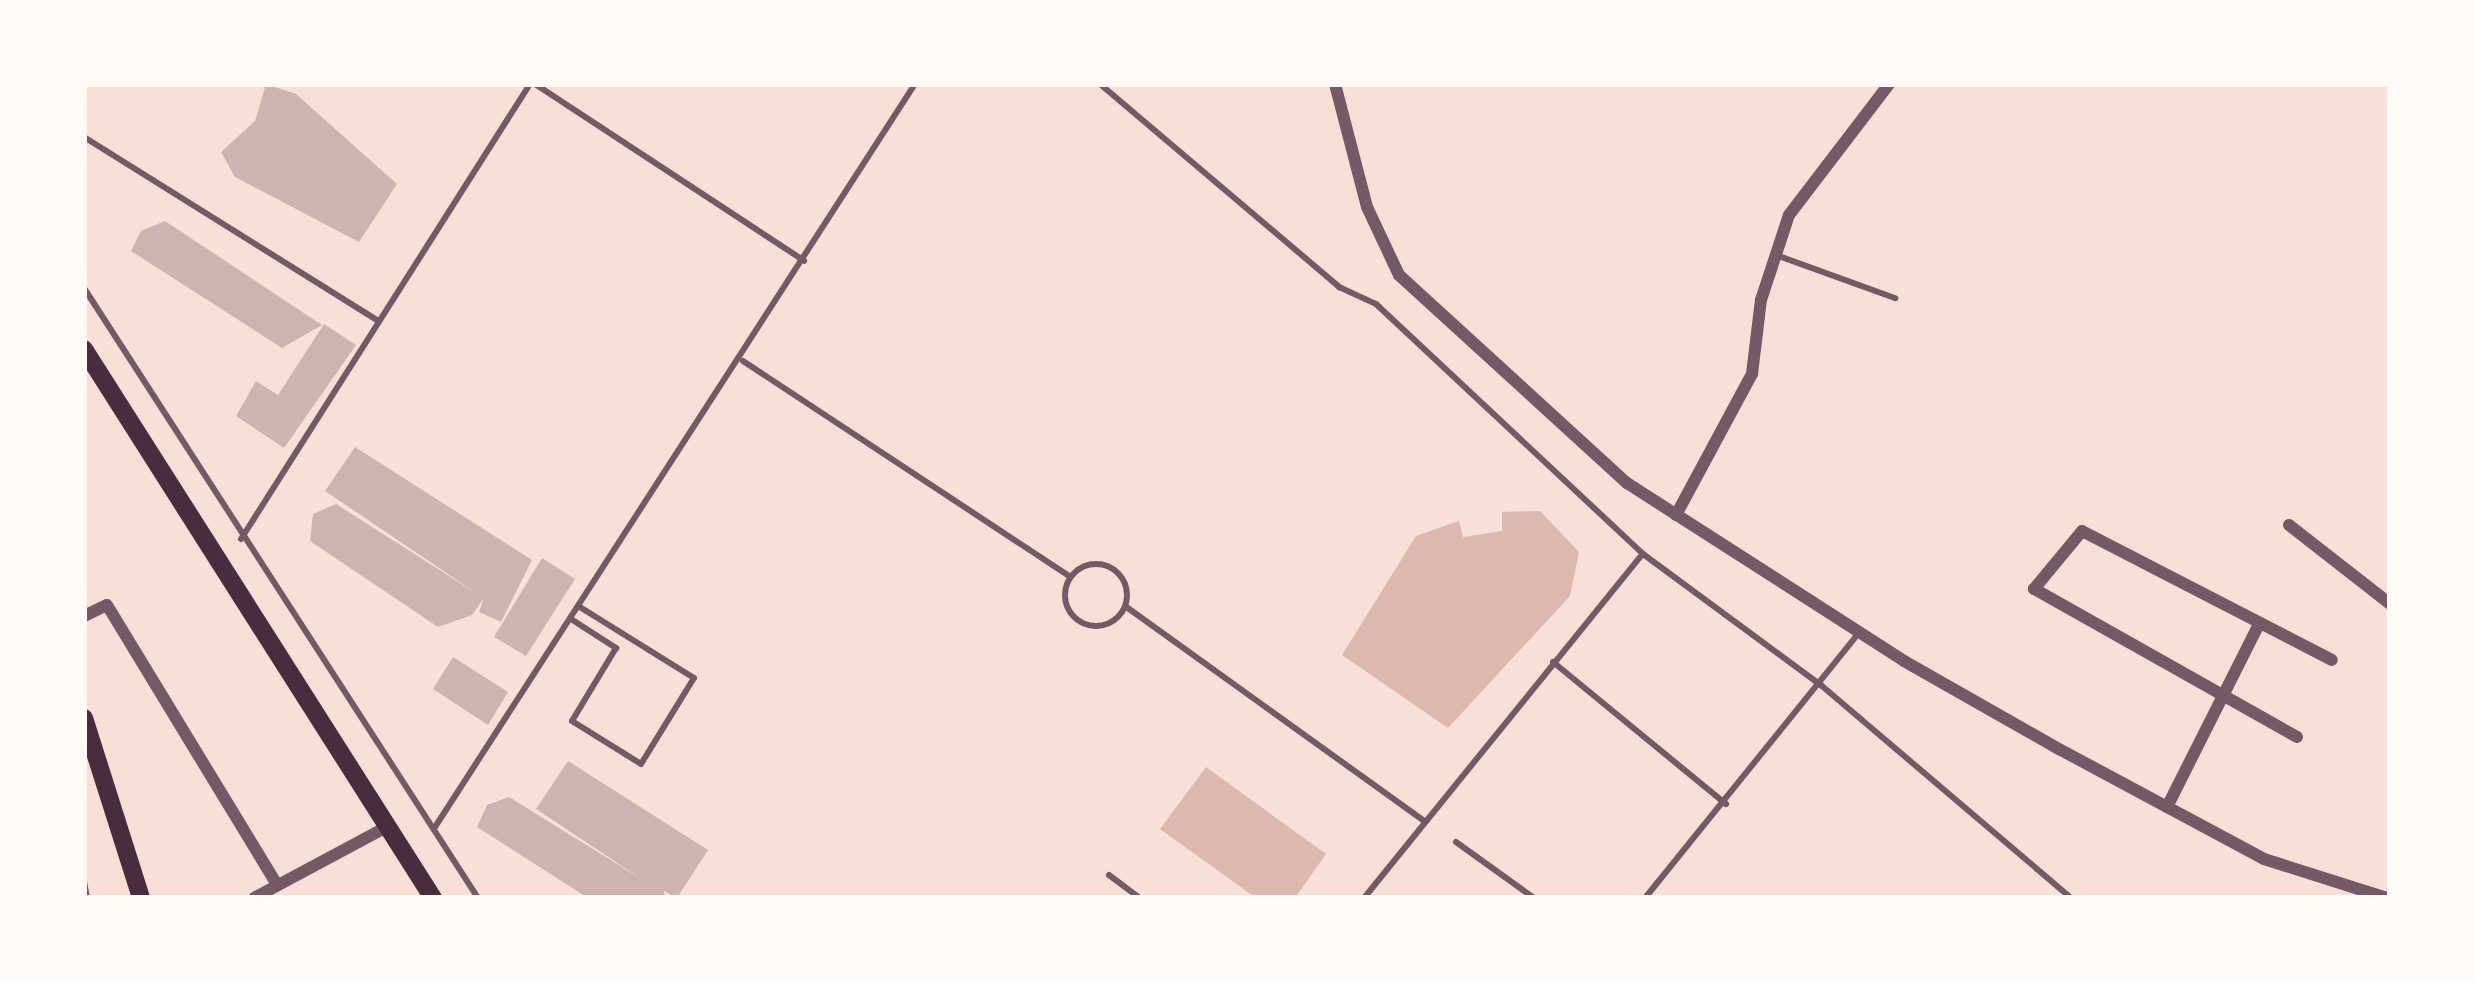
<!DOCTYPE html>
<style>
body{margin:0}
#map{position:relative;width:2474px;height:982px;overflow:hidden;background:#f7e1d7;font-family:"PT Sans",sans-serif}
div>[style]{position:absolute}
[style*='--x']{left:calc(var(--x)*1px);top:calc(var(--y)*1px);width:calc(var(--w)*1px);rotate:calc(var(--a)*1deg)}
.water>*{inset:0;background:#dcb8b0}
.building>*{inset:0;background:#ccb4b1}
.service>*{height:6px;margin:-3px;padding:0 3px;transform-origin:3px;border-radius:3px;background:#755966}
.service>.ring{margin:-3px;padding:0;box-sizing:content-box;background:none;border:6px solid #755966;border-radius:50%}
.minor>*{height:12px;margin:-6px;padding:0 6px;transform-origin:6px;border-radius:6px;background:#755966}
.secondary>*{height:18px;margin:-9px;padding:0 9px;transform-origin:9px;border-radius:9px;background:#4a2c40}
span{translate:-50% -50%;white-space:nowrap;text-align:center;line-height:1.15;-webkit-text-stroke:10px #fffaf5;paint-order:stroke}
.frame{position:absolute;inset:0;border:87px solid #fffaf5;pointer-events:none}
</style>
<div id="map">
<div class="water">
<div style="clip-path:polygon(1540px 511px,1579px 552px,1570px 596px,1448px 728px,1342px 655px,1416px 536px,1459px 521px,1463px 537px,1502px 531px,1502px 512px)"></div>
<div style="clip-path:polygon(1206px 767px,1326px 854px,1295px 898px,1256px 898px,1160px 829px)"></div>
</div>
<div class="building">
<div style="clip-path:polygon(266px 84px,296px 94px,397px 184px,359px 242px,235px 177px,221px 152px,255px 121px)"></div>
<div style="clip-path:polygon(165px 221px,322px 325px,282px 348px,131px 251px,141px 231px)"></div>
<div style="clip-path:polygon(324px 324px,356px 345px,284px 448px,236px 416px,256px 381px,278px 395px)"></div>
<div style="clip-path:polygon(355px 447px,532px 560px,501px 622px,479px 612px,484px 598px,472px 615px,438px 627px,310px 541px,313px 514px,336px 504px,479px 595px,325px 491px)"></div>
<div style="clip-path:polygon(542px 558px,575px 579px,526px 656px,494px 637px)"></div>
<div style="clip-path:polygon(453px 657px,508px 692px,488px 725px,433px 689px)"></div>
<div style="clip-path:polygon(568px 761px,708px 850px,677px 898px,664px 891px,665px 898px,588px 898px,477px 827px,487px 805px,509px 797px,643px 880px,536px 809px)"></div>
</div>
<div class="service">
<div style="--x:535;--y:84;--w:322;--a:33.3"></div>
<div style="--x:1100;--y:84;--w:314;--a:40.3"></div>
<div style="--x:1339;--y:287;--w:41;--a:24.7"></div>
<div style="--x:1376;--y:304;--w:366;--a:43.1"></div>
<div style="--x:1643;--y:554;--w:222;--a:36.4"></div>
<div style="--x:1822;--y:686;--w:327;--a:40.4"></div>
<div style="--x:84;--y:137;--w:347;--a:32"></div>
<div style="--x:1776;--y:255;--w:127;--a:19.9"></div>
<div style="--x:84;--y:288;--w:726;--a:57.14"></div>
<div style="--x:743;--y:361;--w:392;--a:33.4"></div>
<div style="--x:241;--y:539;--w:539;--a:-57.58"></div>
<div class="ring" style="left:1065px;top:564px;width:56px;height:56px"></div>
<div style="--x:1125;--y:606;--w:368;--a:35.7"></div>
<div style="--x:571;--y:619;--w:54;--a:32.8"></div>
<div style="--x:616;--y:648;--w:85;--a:121.1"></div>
<div style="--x:572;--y:721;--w:81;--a:31.9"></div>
<div style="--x:641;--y:764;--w:101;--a:-58.4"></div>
<div style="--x:694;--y:678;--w:134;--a:-148.1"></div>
<div style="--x:1553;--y:662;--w:224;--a:39.4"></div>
<div style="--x:435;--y:827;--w:885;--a:-57.14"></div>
<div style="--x:1456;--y:842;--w:96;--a:35.7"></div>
<div style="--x:1109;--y:875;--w:39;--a:37"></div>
<div style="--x:84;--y:881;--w:17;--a:80"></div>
<div style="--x:1364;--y:898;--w:443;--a:-51"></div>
<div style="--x:1645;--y:898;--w:338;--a:-51.1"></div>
</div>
<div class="minor">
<div style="--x:1335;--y:84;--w:127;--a:75.4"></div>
<div style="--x:1367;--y:207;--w:75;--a:64.8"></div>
<div style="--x:1399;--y:275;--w:309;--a:42.4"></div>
<div style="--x:1627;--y:483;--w:329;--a:32.7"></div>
<div style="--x:1904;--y:661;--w:178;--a:29.6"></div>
<div style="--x:2059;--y:749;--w:233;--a:28.2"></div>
<div style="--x:2264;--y:859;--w:129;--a:17.6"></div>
<div style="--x:1676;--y:515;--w:160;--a:-61.7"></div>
<div style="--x:1752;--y:374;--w:75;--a:-83.1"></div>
<div style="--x:1761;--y:300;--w:89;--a:-71.8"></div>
<div style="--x:1789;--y:215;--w:165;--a:-52.6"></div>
<div style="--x:2289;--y:525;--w:128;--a:38"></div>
<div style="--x:84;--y:616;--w:25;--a:-26"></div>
<div style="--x:107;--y:605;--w:328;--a:58.7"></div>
<div style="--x:2297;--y:737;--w:302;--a:-150.6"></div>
<div style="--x:2034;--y:589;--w:75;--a:-50.4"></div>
<div style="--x:2082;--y:531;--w:281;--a:27.3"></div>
<div style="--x:2167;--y:807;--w:205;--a:-63.3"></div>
<div style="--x:254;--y:898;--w:152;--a:-28.2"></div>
</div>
<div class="secondary">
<div style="--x:84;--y:349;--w:651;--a:57.56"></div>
<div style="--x:84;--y:718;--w:189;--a:72.4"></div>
</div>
<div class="frame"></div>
</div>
